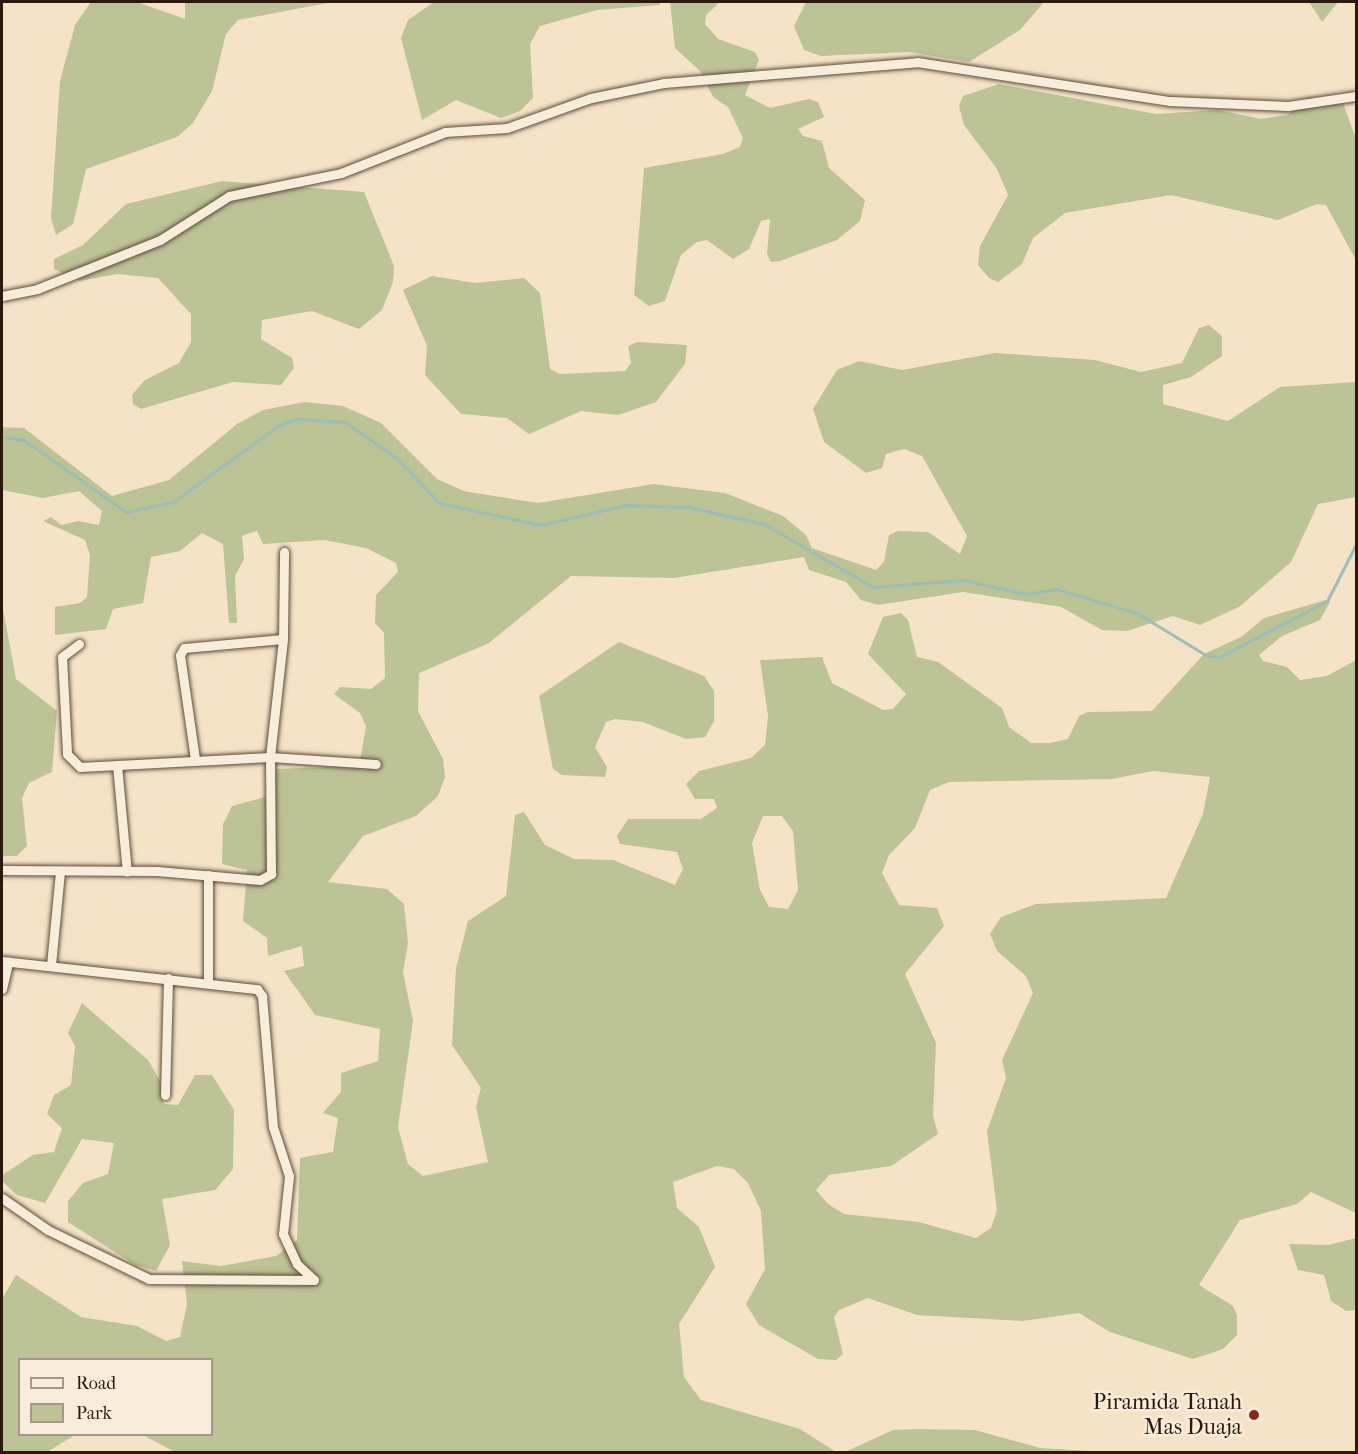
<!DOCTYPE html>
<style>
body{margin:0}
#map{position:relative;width:1358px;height:1454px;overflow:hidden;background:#f5e3c7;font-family:"IM FELL French Canon",serif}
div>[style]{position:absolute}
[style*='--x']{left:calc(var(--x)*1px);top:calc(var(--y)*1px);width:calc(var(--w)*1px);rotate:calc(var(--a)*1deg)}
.green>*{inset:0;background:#bcc395}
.stream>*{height:3px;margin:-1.5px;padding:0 1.5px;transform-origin:1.5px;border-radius:1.5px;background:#9dbdb9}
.roads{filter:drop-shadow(0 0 2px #5e4b3c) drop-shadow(0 0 2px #5e4b3c)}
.street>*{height:9px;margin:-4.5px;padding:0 4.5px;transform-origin:4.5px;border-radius:4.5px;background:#f8eddb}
.dots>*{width:16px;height:16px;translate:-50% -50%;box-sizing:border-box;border:3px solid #f8eddb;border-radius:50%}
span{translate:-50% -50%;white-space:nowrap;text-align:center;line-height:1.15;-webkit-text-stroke:5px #f8eddb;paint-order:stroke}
.poi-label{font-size:22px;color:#2c180d}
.right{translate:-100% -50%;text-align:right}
.frame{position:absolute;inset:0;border:3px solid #2c180d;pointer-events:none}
.legend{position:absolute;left:18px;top:1358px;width:195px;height:78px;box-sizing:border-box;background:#f8eddb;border:2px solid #a69889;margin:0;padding:8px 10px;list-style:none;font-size:18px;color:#2c180d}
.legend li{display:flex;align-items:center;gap:12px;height:30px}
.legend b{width:30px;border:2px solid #a69889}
</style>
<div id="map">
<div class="green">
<div style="clip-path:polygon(91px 2px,137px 2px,185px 19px,185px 2px,333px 2px,238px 20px,226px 34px,212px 91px,193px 123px,177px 137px,86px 169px,73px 224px,56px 235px,51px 218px,60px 81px,75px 25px)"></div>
<div style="clip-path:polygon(434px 2px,659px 2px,660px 5px,597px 10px,540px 26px,530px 44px,533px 98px,520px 111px,501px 118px,456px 100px,422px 120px,401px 38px,408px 20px)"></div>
<div style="clip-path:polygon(670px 2px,720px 2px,706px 15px,705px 24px,718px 39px,755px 52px,759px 60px,745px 95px,770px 108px,809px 99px,818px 102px,824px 117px,798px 129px,803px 136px,822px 141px,829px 168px,865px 200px,860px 221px,837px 240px,780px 261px,771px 262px,767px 254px,770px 219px,761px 221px,749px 249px,733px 259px,707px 240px,697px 242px,681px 255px,665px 301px,649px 306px,634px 295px,644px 168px,723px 154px,740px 147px,743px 138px,728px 107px,713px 97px,701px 72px,675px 48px)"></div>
<div style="clip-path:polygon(806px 2px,1044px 2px,1020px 30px,969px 62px,909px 52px,821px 56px,804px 50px,794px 26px)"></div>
<div style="clip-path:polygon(1309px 2px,1338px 2px,1322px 22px)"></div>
<div style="clip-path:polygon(999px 84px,1156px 114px,1218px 110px,1261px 119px,1287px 115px,1309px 97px,1343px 103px,1356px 139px,1356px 260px,1326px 205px,1317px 204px,1278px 220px,1171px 195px,1065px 213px,1033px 238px,1022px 264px,998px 282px,989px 278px,978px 265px,980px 246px,1008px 195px,997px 169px,964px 125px,959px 106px,963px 96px)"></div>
<div style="clip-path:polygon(222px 181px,364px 192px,394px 266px,393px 282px,382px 310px,359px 329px,312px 311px,262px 320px,261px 339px,292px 358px,294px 368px,281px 385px,233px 382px,141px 409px,133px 404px,132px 395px,145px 380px,179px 363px,191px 342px,191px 314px,158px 278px,117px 274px,79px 281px,54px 269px,54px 259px,83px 245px,126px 204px)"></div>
<div style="clip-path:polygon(432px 276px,475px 283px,524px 278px,540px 293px,550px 369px,560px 374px,625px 371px,631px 363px,628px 346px,637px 342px,687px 345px,685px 364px,656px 402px,618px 415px,581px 411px,529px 434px,507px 418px,461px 414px,425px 375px,427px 346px,403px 290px)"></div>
<div style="clip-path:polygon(evenodd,1209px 325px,1222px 336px,1222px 356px,1191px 377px,1163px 385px,1163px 404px,1228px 421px,1280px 387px,1356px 382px,1356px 497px,1318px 504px,1291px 562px,1239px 607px,1200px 625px,1173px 616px,1127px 631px,1102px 630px,1061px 607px,963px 592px,878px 605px,861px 600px,846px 582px,809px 570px,804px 557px,674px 578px,571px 576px,489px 643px,419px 673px,418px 711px,443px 759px,445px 777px,438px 796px,416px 816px,363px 836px,328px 882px,387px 889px,404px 904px,408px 943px,403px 972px,413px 1021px,398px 1127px,408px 1164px,423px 1176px,488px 1162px,476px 1107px,481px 1088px,452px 1045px,456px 968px,468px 921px,506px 896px,515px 815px,524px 812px,545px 845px,574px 859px,613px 860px,675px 885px,683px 869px,677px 852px,620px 844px,617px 836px,628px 819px,701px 819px,717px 808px,714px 799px,695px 799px,686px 784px,699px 771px,751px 758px,765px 745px,768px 716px,760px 660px,822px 657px,832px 683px,883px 710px,893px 709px,906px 694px,868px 654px,883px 617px,901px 613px,908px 620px,917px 657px,938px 662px,1002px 708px,1009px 727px,1031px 743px,1050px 743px,1068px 739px,1079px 716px,1088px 712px,1152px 711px,1204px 654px,1241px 637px,1264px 618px,1326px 600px,1330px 602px,1320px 620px,1282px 636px,1259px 655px,1263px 661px,1287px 667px,1300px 680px,1327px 676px,1356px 660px,1356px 1213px,1311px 1192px,1297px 1204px,1240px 1220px,1199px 1285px,1233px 1306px,1237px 1315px,1237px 1335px,1223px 1349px,1193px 1359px,1110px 1332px,1079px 1313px,1023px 1321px,917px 1315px,868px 1298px,839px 1310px,834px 1317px,843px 1354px,836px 1360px,818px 1359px,759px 1325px,746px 1304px,765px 1269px,761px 1211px,748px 1183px,734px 1169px,717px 1166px,673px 1182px,677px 1208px,699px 1227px,715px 1267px,679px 1324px,684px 1377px,701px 1400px,800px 1429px,836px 1452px,175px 1452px,143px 1435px,212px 1434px,212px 1360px,20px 1360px,20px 1434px,75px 1435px,47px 1452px,2px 1452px,2px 1299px,16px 1275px,81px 1317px,137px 1326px,166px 1341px,180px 1337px,187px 1304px,182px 1261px,221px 1266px,276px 1256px,297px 1240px,300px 1158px,333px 1152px,338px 1118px,323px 1113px,341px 1092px,341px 1073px,378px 1061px,380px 1029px,315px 1015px,284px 971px,304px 966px,302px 946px,268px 956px,267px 938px,243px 921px,247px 870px,222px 864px,223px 824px,232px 806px,265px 797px,277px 769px,352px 766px,361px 756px,366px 726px,360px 713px,334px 694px,340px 687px,371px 689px,385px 678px,384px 633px,375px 623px,376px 595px,398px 572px,396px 563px,366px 548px,325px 540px,263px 544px,257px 531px,247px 534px,242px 536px,244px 559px,235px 576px,237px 623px,229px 623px,223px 544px,202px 533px,180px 551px,151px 557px,143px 603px,113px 609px,106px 629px,55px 635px,55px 607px,80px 603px,87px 597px,90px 555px,85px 540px,43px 521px,51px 517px,61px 525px,78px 521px,99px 525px,102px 511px,79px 491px,43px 498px,2px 490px,2px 427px,24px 428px,112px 496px,169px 480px,237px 424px,263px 410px,305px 402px,343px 406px,381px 423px,437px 479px,464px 491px,538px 503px,654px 484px,725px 493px,783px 516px,806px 535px,812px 548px,876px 570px,884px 562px,889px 535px,898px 531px,928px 532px,960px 554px,967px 536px,922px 456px,904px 449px,886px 454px,882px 468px,866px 473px,824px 442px,813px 409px,837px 370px,859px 361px,902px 370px,995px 353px,1095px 360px,1141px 372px,1182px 363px,1199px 328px,1209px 325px,1153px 771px,1210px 777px,1203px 814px,1166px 898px,1036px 904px,1001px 917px,990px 934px,997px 951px,1026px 976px,1033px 993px,1002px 1060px,1006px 1078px,987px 1131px,997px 1210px,991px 1228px,976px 1238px,919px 1222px,844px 1214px,828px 1204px,816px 1190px,829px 1175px,891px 1166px,938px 1134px,933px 1116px,936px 1043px,905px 974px,944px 926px,937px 908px,899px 905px,882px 873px,889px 855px,915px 828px,930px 790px,949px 782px,1112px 779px,1153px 771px,1209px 325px,763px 816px,782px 816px,793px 831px,798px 890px,788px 909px,769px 907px,760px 890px,752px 843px,763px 816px)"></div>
<div style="clip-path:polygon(2px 604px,16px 679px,57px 711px,52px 772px,29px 783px,22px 798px,27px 846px,17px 856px,2px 856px)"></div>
<div style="clip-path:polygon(619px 642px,704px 676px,714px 691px,714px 721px,705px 737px,686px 739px,643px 722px,615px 719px,606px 722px,595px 747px,607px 767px,605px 777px,562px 775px,553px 769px,539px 696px)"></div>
<div style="clip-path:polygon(82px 1003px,148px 1060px,160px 1081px,164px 1104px,178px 1105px,195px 1075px,212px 1075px,234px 1110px,233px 1169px,215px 1190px,162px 1199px,170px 1245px,156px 1271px,135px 1265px,68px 1222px,68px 1201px,83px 1183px,108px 1174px,114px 1143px,82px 1139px,45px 1203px,17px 1195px,2px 1181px,2px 1175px,33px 1155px,54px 1152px,62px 1128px,47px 1114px,54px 1095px,71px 1085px,75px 1046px,68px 1033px)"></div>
<div style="clip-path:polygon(1356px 1238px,1356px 1310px,1346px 1311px,1331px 1301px,1324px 1275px,1298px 1270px,1289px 1244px,1329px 1245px)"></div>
<div style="clip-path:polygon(916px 1429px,975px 1430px,1040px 1448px,1106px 1452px,845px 1452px,893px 1430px)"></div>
</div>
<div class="stream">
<div style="--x:2;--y:437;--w:22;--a:8"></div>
<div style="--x:24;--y:440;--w:125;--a:35.2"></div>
<div style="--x:126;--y:512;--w:48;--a:-12"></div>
<div style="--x:173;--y:502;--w:131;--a:-36"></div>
<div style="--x:279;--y:425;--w:20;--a:-18"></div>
<div style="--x:298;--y:419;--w:47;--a:3.7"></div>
<div style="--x:345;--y:422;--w:65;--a:34.9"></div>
<div style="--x:398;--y:459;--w:60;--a:47"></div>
<div style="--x:439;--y:503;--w:104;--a:12.2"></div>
<div style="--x:541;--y:525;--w:87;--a:-13.2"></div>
<div style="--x:626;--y:505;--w:62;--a:1.8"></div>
<div style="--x:688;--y:507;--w:78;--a:12.6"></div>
<div style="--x:764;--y:524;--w:126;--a:30"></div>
<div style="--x:873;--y:587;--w:90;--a:-4.4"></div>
<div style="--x:963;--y:580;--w:65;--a:12.5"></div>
<div style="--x:1026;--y:594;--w:30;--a:-9"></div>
<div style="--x:1056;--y:589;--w:84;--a:16.5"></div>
<div style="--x:1137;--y:613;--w:79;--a:31.5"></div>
<div style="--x:1204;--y:654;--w:15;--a:11"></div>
<div style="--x:1219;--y:657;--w:122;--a:-27.4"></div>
<div style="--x:1327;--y:601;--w:64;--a:-63"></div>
</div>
<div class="roads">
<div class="street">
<div style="--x:2;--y:296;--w:36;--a:-11"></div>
<div style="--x:37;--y:289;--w:132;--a:-21.7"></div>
<div style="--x:160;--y:240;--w:82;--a:-32.5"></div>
<div style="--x:229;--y:196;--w:114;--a:-11.6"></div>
<div style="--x:341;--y:173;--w:112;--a:-21.5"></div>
<div style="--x:445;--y:132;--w:62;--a:-3.7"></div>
<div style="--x:507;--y:128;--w:89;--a:-19.7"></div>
<div style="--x:591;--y:98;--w:75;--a:-11.6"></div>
<div style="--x:664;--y:83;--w:254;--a:-4.7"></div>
<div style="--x:917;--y:62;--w:256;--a:8.8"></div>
<div style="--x:1170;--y:101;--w:118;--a:2.4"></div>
<div style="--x:1288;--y:106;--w:69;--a:-8.4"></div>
<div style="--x:79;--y:644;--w:21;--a:143"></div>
<div style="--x:62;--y:657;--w:97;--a:87"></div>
<div style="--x:67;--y:754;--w:18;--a:45"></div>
<div style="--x:80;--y:767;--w:190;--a:-3"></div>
<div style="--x:270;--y:757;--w:106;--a:3.8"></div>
<div style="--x:195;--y:759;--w:105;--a:-98.2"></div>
<div style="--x:180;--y:655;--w:8;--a:-60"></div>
<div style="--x:184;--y:648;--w:99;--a:-5.2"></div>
<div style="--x:117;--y:765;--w:107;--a:84.7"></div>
<div style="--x:2;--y:870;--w:155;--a:0.4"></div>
<div style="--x:157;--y:871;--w:103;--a:5"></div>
<div style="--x:260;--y:880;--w:13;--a:-29"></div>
<div style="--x:271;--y:874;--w:117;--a:-90.5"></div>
<div style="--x:270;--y:757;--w:119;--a:-83.7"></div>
<div style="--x:283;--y:639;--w:87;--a:-89.3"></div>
<div style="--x:2;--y:961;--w:257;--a:6.3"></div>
<div style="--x:257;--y:989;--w:9;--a:54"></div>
<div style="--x:262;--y:996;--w:131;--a:85.2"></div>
<div style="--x:273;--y:1127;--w:52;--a:71.9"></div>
<div style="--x:289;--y:1176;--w:58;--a:95.9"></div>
<div style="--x:283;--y:1234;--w:33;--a:65"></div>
<div style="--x:297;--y:1264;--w:23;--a:43"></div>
<div style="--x:51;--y:965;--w:93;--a:-84.5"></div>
<div style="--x:208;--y:981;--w:106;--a:-90"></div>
<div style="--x:2;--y:989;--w:28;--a:-77"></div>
<div style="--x:165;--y:1095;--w:117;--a:-88.5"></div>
<div style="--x:2;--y:1198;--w:56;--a:34.8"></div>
<div style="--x:48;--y:1230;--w:112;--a:25.9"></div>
<div style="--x:149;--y:1279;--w:165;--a:0.3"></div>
</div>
</div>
<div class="dots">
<div style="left:1254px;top:1415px;background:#8f2418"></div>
</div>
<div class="poi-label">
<span class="right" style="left:1242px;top:1415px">Piramida Tanah<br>Mas Duaja</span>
</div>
<div class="frame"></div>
<ul class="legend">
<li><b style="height:8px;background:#f8eddb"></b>Road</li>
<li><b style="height:16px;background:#bcc395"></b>Park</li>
</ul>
</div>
